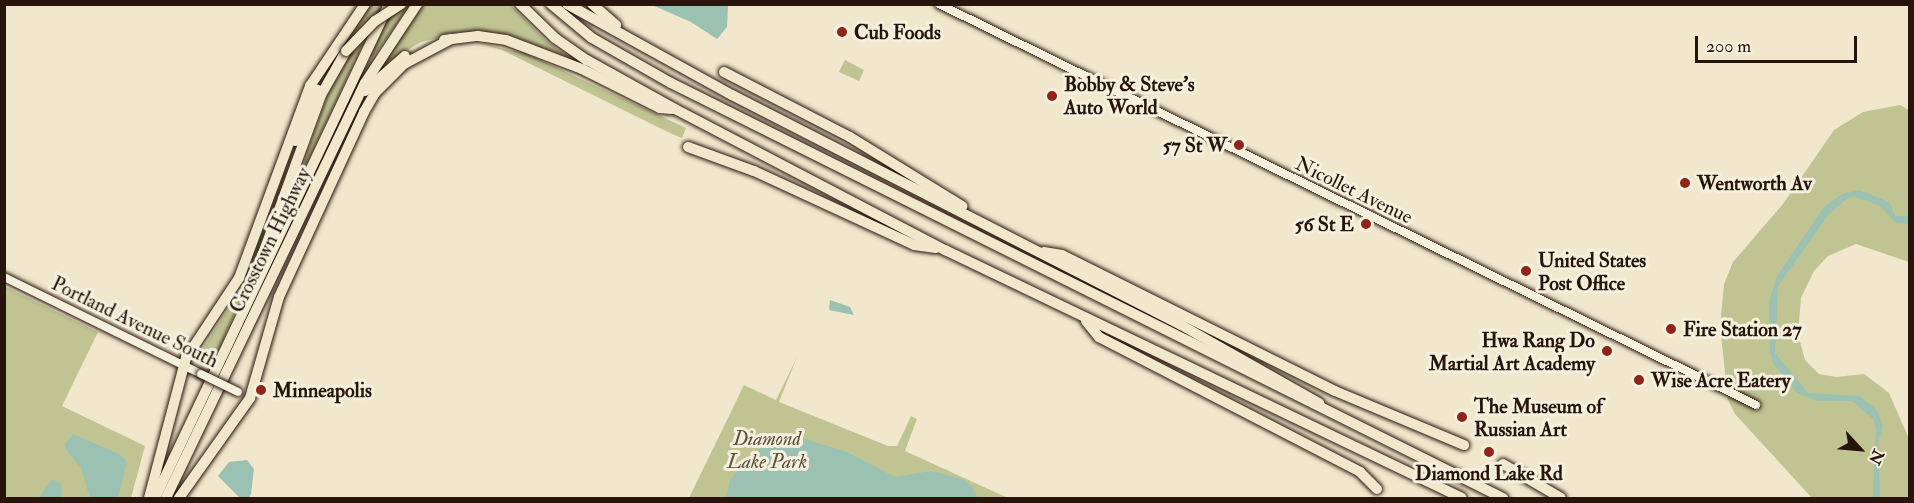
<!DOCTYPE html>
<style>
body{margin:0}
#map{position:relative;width:1914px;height:503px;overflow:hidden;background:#f0e7cc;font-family:"IM FELL Double Pica",serif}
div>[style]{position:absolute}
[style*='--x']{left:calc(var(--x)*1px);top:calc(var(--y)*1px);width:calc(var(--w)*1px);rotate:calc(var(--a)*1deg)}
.green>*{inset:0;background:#c0c493}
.water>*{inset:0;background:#9bc1b2}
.roads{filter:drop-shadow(0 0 2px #27140b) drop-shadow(0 0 2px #27140b)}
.secondary>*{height:8px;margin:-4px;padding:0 4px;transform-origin:4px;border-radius:4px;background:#f5efde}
.motorway>*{height:10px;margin:-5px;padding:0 5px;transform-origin:5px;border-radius:5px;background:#f0e7cc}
.bridges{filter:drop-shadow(0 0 2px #27140b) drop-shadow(0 0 2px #27140b)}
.secondary-bridge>*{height:8px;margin:-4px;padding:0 4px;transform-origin:4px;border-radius:4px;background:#f5efde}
.motorway-bridge>*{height:10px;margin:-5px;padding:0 5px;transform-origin:5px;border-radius:5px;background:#f0e7cc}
.dots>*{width:16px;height:16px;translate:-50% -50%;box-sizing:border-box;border:3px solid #f5efde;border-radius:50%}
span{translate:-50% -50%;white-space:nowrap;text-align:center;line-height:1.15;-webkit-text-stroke:6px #f5efde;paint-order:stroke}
.poi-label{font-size:20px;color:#27140b;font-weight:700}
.left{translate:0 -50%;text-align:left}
.right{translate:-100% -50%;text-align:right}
.street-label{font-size:20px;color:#27140b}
.park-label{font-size:20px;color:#5d523b;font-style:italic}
.frame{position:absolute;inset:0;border:6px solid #27140b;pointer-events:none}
.north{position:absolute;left:1830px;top:419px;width:60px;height:60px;-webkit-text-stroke:4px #f5efde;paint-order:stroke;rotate:116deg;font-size:16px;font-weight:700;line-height:24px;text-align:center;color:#27140b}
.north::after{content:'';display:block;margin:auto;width:21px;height:27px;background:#27140b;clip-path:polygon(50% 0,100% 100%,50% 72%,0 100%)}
.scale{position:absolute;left:1695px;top:36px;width:162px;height:27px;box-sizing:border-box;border:3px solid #27140b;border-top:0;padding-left:8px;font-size:18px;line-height:21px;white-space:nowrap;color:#27140b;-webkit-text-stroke:4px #f5efde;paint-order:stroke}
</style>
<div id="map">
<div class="green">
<div style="clip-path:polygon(424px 4px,511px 5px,544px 39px,568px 57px,511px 36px,460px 32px,421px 42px,381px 66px)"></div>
<div style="clip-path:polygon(368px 5px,381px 5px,293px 193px,330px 87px,318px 80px,293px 141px,304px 104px,327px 61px)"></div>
<div style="clip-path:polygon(392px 5px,410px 5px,373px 57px,370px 56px)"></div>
<div style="clip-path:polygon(481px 44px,525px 53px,686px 128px,682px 138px,672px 134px,502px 50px)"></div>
<div style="clip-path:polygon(845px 60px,864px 70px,859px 81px,839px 72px)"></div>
<div style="clip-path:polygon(1900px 105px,1909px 110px,1909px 262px,1856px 244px,1828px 256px,1814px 271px,1801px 298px,1798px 334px,1805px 360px,1819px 374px,1836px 377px,1864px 374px,1889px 393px,1909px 439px,1909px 498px,1812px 498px,1735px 414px,1728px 400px,1720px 326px,1724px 284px,1733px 262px,1783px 204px,1834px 130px,1863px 112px)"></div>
<div style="clip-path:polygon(286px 171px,290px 172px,254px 267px,211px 369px,195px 361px,234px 300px)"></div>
<div style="clip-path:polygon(4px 286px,98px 332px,62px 406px,145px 446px,131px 498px,5px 498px)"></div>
<div style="clip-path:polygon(797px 357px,779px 402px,888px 446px,897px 446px,911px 416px,917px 419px,905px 451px,1008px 498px,689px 498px,744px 385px,776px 400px)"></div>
</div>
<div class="water">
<div style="clip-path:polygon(652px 5px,728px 5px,727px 27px,717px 39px,691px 22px)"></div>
<div style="clip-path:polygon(1859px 190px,1882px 199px,1891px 205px,1895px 216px,1909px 216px,1909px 224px,1896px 223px,1880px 206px,1856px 197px,1848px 198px,1829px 214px,1778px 286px,1775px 353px,1808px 393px,1859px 396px,1876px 409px,1883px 426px,1878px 442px,1880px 498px,1873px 498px,1876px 428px,1873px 419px,1852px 401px,1818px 401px,1797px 393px,1773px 363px,1770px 352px,1769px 301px,1777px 276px,1824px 207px,1842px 194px)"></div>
<div style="clip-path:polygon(830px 300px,850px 307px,854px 315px,829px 310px)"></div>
<div style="clip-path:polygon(73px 434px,119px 454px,127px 462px,118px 498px,90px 498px,81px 468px,66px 450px,65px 444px)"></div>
<div style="clip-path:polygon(792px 435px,847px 452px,895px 477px,931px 471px,962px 479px,972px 487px,978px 498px,726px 498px,730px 480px,755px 452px,780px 437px)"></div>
<div style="clip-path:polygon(247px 460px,254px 469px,251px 494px,249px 498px,240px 498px,218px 476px,229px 462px)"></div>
<div style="clip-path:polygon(52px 479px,61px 484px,62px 498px,39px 498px)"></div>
</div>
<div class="roads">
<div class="secondary">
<div style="--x:939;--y:4;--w:910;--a:26.14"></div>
<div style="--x:4;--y:277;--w:220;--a:26.2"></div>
</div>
<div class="motorway">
<div style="--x:520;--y:4;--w:49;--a:44.2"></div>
<div style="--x:555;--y:38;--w:39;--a:35"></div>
<div style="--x:587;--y:60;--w:101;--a:29.1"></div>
<div style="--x:675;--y:109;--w:305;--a:27.6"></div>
<div style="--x:945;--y:250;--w:573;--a:25.63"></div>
<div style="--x:551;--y:4;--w:53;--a:39.7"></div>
<div style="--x:592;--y:38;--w:91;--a:29.7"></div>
<div style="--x:671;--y:83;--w:930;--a:26.51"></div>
<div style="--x:567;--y:4;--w:188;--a:28.9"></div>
<div style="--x:732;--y:95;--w:504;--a:27.12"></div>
<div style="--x:1181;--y:325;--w:159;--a:29.5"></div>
<div style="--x:592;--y:4;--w:32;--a:41"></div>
<div style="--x:444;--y:40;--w:34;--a:-7"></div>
<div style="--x:478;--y:36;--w:28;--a:8"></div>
<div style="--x:506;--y:40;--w:81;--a:20.9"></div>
<div style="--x:582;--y:69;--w:87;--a:26.6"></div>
<div style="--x:660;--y:108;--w:11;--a:5"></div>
<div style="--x:724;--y:72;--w:142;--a:27.3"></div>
<div style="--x:850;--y:137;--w:132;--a:31.6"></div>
<div style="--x:365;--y:91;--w:53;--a:-41.2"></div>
<div style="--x:295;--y:141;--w:56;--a:-67.1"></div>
<div style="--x:688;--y:147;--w:70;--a:20"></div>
<div style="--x:754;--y:171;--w:176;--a:24.8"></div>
<div style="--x:914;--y:245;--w:22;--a:8"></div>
<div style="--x:1044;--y:252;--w:18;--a:9"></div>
<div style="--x:1062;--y:255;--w:305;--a:26.5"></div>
<div style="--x:1335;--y:391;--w:140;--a:22.7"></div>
<div style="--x:253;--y:281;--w:198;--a:-69.9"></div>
<div style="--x:321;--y:95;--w:51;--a:-60.4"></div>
<div style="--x:1086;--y:321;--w:21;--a:51"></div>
<div style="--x:1099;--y:337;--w:294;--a:27.3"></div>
<div style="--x:1360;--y:472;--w:24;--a:45"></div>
<div style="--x:1503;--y:464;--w:67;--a:30.4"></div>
<div style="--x:149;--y:498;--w:145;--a:-75.2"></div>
<div style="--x:186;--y:358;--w:96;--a:-56.5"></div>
<div style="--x:239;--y:278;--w:205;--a:-69.7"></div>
<div style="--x:310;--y:86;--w:99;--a:-56.1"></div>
<div style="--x:155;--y:498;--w:547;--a:-64.65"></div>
<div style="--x:166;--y:498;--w:460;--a:-64.4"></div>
<div style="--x:365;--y:83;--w:95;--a:-56.6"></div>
<div style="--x:179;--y:498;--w:123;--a:-54.6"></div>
<div style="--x:250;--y:398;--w:105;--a:-74"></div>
<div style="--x:279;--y:297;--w:204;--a:-65.3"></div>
<div style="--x:364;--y:112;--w:22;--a:-60"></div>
<div style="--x:375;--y:93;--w:41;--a:-45"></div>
<div style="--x:404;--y:64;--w:53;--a:-28"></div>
</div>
</div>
<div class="bridges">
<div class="secondary-bridge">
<div style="--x:201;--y:374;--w:41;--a:25.9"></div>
</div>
<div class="motorway-bridge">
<div style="--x:346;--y:51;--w:42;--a:-46"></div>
<div style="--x:375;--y:21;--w:31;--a:-33"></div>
</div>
</div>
<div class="dots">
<div style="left:842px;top:32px;background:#8f2418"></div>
<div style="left:1052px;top:96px;background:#8f2418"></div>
<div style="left:1239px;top:145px;background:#8f2418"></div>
<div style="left:1685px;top:183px;background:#8f2418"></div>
<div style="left:1366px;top:224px;background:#8f2418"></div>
<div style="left:1526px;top:271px;background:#8f2418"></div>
<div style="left:1671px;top:329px;background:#8f2418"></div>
<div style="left:1607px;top:351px;background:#8f2418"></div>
<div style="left:1639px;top:380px;background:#8f2418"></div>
<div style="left:261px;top:390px;background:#8f2418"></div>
<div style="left:1462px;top:417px;background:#8f2418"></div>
<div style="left:1489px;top:452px;background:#8f2418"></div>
</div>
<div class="poi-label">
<span class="left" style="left:854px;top:32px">Cub Foods</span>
<span class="left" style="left:1064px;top:96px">Bobby &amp; Steve's<br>Auto World</span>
<span class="right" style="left:1227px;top:145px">57 St W</span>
<span class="left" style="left:1697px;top:183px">Wentworth Av</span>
<span class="right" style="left:1354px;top:224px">56 St E</span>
<span class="left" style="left:1538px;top:272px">United States<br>Post Office</span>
<span class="left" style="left:1683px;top:329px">Fire Station 27</span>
<span class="right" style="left:1595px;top:352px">Hwa Rang Do<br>Martial Art Academy</span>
<span class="left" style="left:1651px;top:380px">Wise Acre Eatery</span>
<span class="left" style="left:273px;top:390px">Minneapolis</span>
<span class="left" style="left:1474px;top:418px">The Museum of<br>Russian Art</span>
<span style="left:1489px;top:473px">Diamond Lake Rd</span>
</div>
<div class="street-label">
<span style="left:1354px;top:190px;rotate:26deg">Nicollet Avenue</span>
<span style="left:270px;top:240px;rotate:-64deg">Crosstown Highway</span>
<span style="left:135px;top:322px;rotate:26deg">Portland Avenue South</span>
</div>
<div class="park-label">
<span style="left:767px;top:450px">Diamond<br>Lake Park</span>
</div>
<div class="frame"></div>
<div class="north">N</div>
<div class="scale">200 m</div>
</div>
